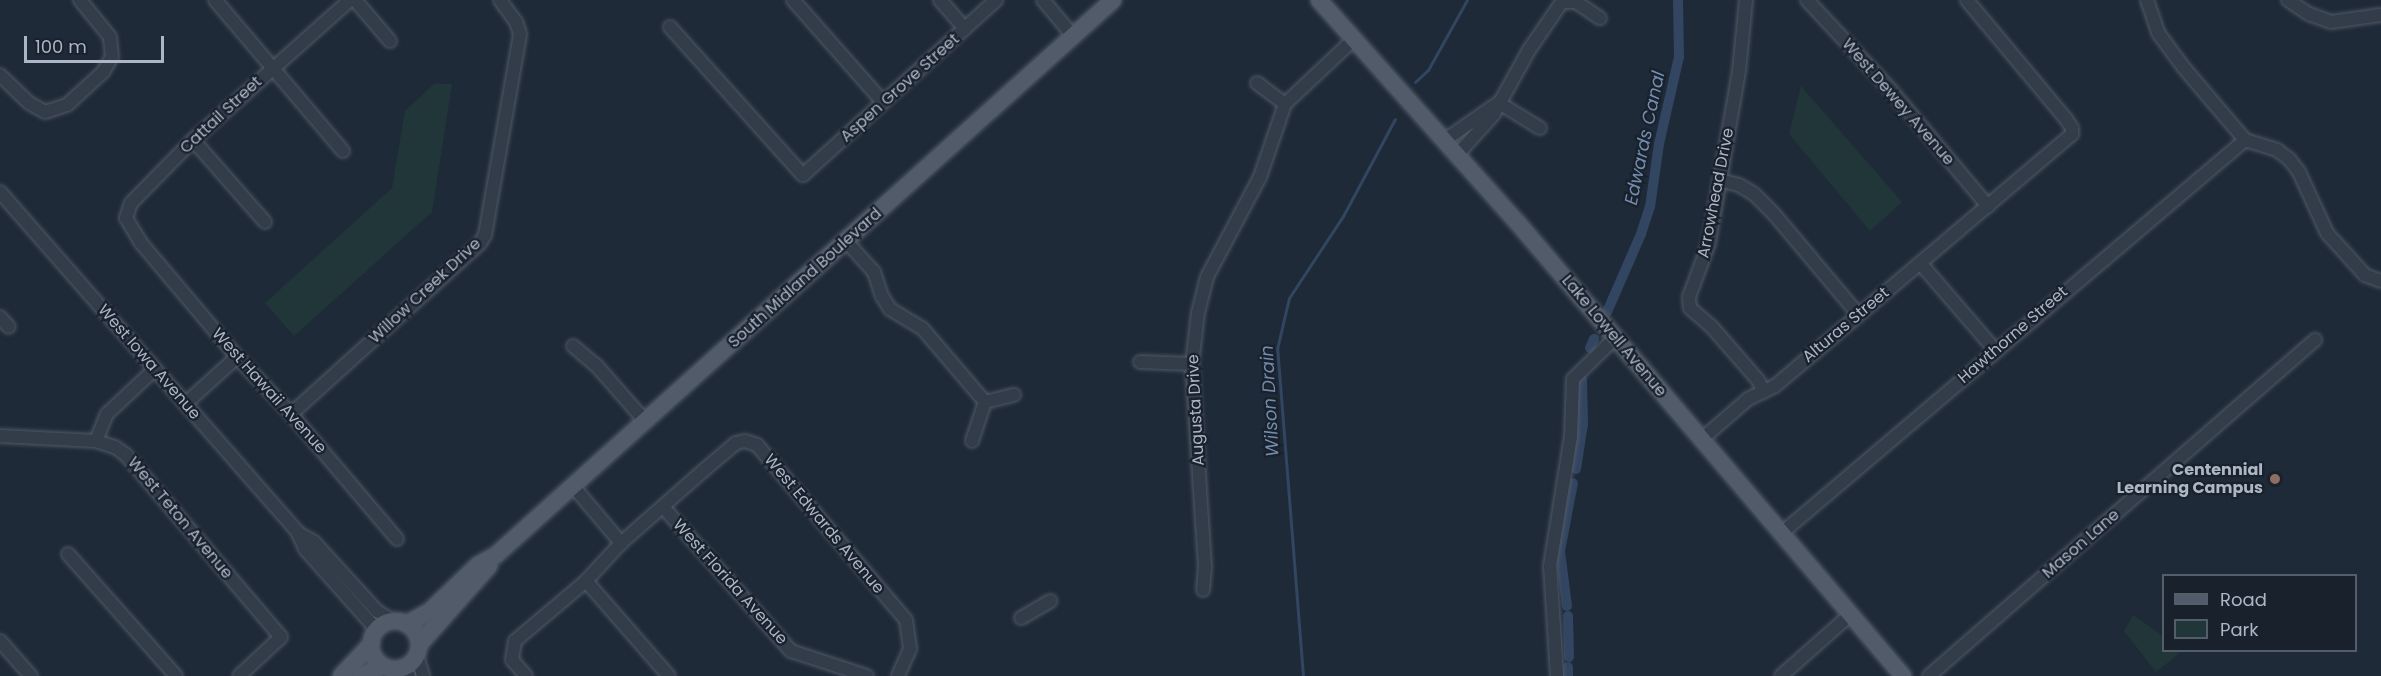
<!DOCTYPE html>
<style>
body{margin:0}
#map{position:relative;width:2381px;height:676px;overflow:hidden;background:#1f2a38;font-family:Poppins,sans-serif}
div>[style]{position:absolute}
[style*='--x']{left:calc(var(--x)*1px);top:calc(var(--y)*1px);width:calc(var(--w)*1px);rotate:calc(var(--a)*1deg)}
.green>*{inset:0;background:#213639}
.stream>*{height:3px;margin:-1.5px;padding:0 1.5px;transform-origin:1.5px;border-radius:1.5px;background:#324561}
.canal>*{height:10px;margin:-5px;padding:0 5px;transform-origin:5px;border-radius:5px;background:#324561}
.roads{filter:drop-shadow(0 0 2px #505966) drop-shadow(0 0 2px #505966)}
.minor>*{height:12px;margin:-6px;padding:0 6px;transform-origin:6px;border-radius:6px;background:#333c49}
.major>*{height:16px;margin:-8px;padding:0 8px;transform-origin:8px;border-radius:8px;background:#515b69}
.major>.ring{margin:-8px;padding:0;box-sizing:content-box;background:none;border:16px solid #515b69;border-radius:50%}
.dots>*{width:16px;height:16px;translate:-50% -50%;box-sizing:border-box;border:3px solid #19212d;border-radius:50%}
span{translate:-50% -50%;white-space:nowrap;text-align:center;line-height:1.15;-webkit-text-stroke:4.5px #19212d;paint-order:stroke}
.street-label{font-size:16px;color:#adb6c5}
.poi-label{font-size:16px;color:#adb6c5;font-weight:700}
.right{translate:-100% -50%;text-align:right}
.water-label{font-size:18px;color:#748daf;font-style:italic}
.legend{position:absolute;left:2162px;top:574px;width:195px;height:78px;box-sizing:border-box;background:#19212d;border:2px solid #545d6a;margin:0;padding:8px 10px;list-style:none;font-size:18px;color:#adb6c5}
.legend li{display:flex;align-items:center;gap:12px;height:30px}
.legend b{width:30px;border:2px solid #545d6a}
.scale{position:absolute;left:24px;top:36px;width:140px;height:27px;box-sizing:border-box;border:3px solid #adb6c5;border-top:0;padding-left:8px;font-size:18px;line-height:21px;white-space:nowrap;color:#adb6c5;-webkit-text-stroke:4px #19212d;paint-order:stroke}
</style>
<div id="map">
<div class="green">
<div style="clip-path:polygon(434px 84px,452px 84px,432px 212px,294px 336px,265px 303px,392px 188px,405px 111px)"></div>
<div style="clip-path:polygon(1801px 86px,1902px 202px,1870px 231px,1789px 134px)"></div>
<div style="clip-path:polygon(2133px 615px,2163px 636px,2164px 650px,2180px 653px,2156px 672px,2124px 631px)"></div>
</div>
<div class="stream">
<div style="--x:1415;--y:82;--w:18;--a:-43"></div>
<div style="--x:1428;--y:70;--w:80;--a:-60.9"></div>
<div style="--x:1303;--y:676;--w:328;--a:-94.5"></div>
<div style="--x:1277;--y:349;--w:52;--a:-76.8"></div>
<div style="--x:1289;--y:298;--w:98;--a:-56.6"></div>
<div style="--x:1343;--y:216;--w:110;--a:-61.8"></div>
</div>
<div class="canal">
<div style="--x:1607;--y:312;--w:85;--a:-66.4"></div>
<div style="--x:1641;--y:234;--w:28;--a:-72"></div>
<div style="--x:1650;--y:207;--w:64;--a:-81.9"></div>
<div style="--x:1659;--y:144;--w:89;--a:-77.1"></div>
<div style="--x:1679;--y:57;--w:57;--a:-91"></div>
<div style="--x:1590;--y:348;--w:10;--a:-66"></div>
<div style="--x:1576;--y:469;--w:46;--a:-81.2"></div>
<div style="--x:1583;--y:424;--w:45;--a:-91.3"></div>
<div style="--x:1567;--y:606;--w:55;--a:-97.3"></div>
<div style="--x:1560;--y:551;--w:69;--a:-79.2"></div>
<div style="--x:1568;--y:616;--w:41;--a:88.6"></div>
<div style="--x:1568;--y:676;--w:9;--a:-90"></div>
</div>
<div class="roads">
<div class="minor">
<div style="--x:215;--y:0;--w:198;--a:49.7"></div>
<div style="--x:350;--y:0;--w:210;--a:138.3"></div>
<div style="--x:193;--y:140;--w:88;--a:134.5"></div>
<div style="--x:131;--y:203;--w:16;--a:108"></div>
<div style="--x:126;--y:218;--w:29;--a:59"></div>
<div style="--x:141;--y:243;--w:149;--a:49.9"></div>
<div style="--x:237;--y:357;--w:79;--a:46.5"></div>
<div style="--x:291;--y:414;--w:164;--a:49.7"></div>
<div style="--x:355;--y:0;--w:54;--a:49.5"></div>
<div style="--x:793;--y:0;--w:136;--a:48.6"></div>
<div style="--x:940;--y:0;--w:38;--a:49"></div>
<div style="--x:1043;--y:0;--w:47;--a:50.2"></div>
<div style="--x:1746;--y:0;--w:71;--a:95.6"></div>
<div style="--x:1739;--y:71;--w:175;--a:99.9"></div>
<div style="--x:1709;--y:243;--w:58;--a:110.3"></div>
<div style="--x:1689;--y:297;--w:11;--a:85"></div>
<div style="--x:1690;--y:308;--w:28;--a:41"></div>
<div style="--x:1711;--y:326;--w:72;--a:49"></div>
<div style="--x:1758;--y:380;--w:13;--a:63"></div>
<div style="--x:1807;--y:0;--w:122;--a:47"></div>
<div style="--x:1890;--y:89;--w:153;--a:50.1"></div>
<div style="--x:2147;--y:0;--w:36;--a:71"></div>
<div style="--x:2159;--y:34;--w:42;--a:53.7"></div>
<div style="--x:2184;--y:68;--w:94;--a:49.7"></div>
<div style="--x:2245;--y:140;--w:34;--a:17"></div>
<div style="--x:2277;--y:150;--w:15;--a:37"></div>
<div style="--x:2289;--y:159;--w:16;--a:52"></div>
<div style="--x:2299;--y:172;--w:67;--a:65.3"></div>
<div style="--x:2327;--y:233;--w:57;--a:47.9"></div>
<div style="--x:2365;--y:275;--w:17;--a:21"></div>
<div style="--x:2288;--y:0;--w:25;--a:34"></div>
<div style="--x:2309;--y:14;--w:23;--a:20"></div>
<div style="--x:2331;--y:22;--w:50;--a:-8"></div>
<div style="--x:670;--y:27;--w:199;--a:48.1"></div>
<div style="--x:803;--y:175;--w:261;--a:-42.2"></div>
<div style="--x:0;--y:75;--w:40;--a:44"></div>
<div style="--x:29;--y:103;--w:18;--a:29"></div>
<div style="--x:45;--y:112;--w:23;--a:-18"></div>
<div style="--x:67;--y:105;--w:49;--a:-42.5"></div>
<div style="--x:103;--y:72;--w:17;--a:-59"></div>
<div style="--x:112;--y:57;--w:20;--a:-96"></div>
<div style="--x:110;--y:37;--w:48;--a:-129"></div>
<div style="--x:1257;--y:83;--w:35;--a:37"></div>
<div style="--x:1499;--y:103;--w:48;--a:31.4"></div>
<div style="--x:193;--y:140;--w:109;--a:48.7"></div>
<div style="--x:1445;--y:140;--w:65;--a:-34.9"></div>
<div style="--x:1457;--y:155;--w:54;--a:-48"></div>
<div style="--x:1493;--y:115;--w:74;--a:-61"></div>
<div style="--x:1529;--y:50;--w:58;--a:-55.5"></div>
<div style="--x:1562;--y:2;--w:14;--a:0"></div>
<div style="--x:1576;--y:2;--w:29;--a:34"></div>
<div style="--x:1720;--y:180;--w:20;--a:15"></div>
<div style="--x:1739;--y:185;--w:17;--a:31"></div>
<div style="--x:1754;--y:194;--w:28;--a:45"></div>
<div style="--x:1774;--y:214;--w:131;--a:50"></div>
<div style="--x:0;--y:192;--w:453;--a:48.8"></div>
<div style="--x:298;--y:533;--w:18;--a:29"></div>
<div style="--x:314;--y:542;--w:93;--a:47.6"></div>
<div style="--x:377;--y:611;--w:19;--a:32"></div>
<div style="--x:846;--y:241;--w:42;--a:47.9"></div>
<div style="--x:874;--y:272;--w:25;--a:72"></div>
<div style="--x:882;--y:296;--w:15;--a:58"></div>
<div style="--x:890;--y:309;--w:37;--a:31"></div>
<div style="--x:922;--y:328;--w:97;--a:49.6"></div>
<div style="--x:1921;--y:264;--w:113;--a:49.3"></div>
<div style="--x:0;--y:317;--w:13;--a:48"></div>
<div style="--x:573;--y:346;--w:30;--a:40"></div>
<div style="--x:596;--y:365;--w:74;--a:48.8"></div>
<div style="--x:1140;--y:362;--w:52;--a:2.2"></div>
<div style="--x:985;--y:402;--w:30;--a:-14"></div>
<div style="--x:185;--y:404;--w:70;--a:-42.1"></div>
<div style="--x:291;--y:414;--w:255;--a:-42.1"></div>
<div style="--x:480;--y:243;--w:9;--a:-58"></div>
<div style="--x:485;--y:235;--w:204;--a:-80.1"></div>
<div style="--x:520;--y:34;--w:13;--a:-108"></div>
<div style="--x:516;--y:22;--w:27;--a:-126"></div>
<div style="--x:0;--y:436;--w:96;--a:3"></div>
<div style="--x:96;--y:441;--w:20;--a:18"></div>
<div style="--x:115;--y:447;--w:14;--a:36"></div>
<div style="--x:126;--y:455;--w:239;--a:49.6"></div>
<div style="--x:281;--y:637;--w:57;--a:137.1"></div>
<div style="--x:1702;--y:439;--w:61;--a:-41"></div>
<div style="--x:1748;--y:399;--w:30;--a:-26"></div>
<div style="--x:1775;--y:386;--w:390;--a:-40.3"></div>
<div style="--x:2072;--y:134;--w:6;--a:-90"></div>
<div style="--x:2072;--y:128;--w:11;--a:-124"></div>
<div style="--x:2066;--y:119;--w:155;--a:-129.8"></div>
<div style="--x:96;--y:441;--w:29;--a:-68"></div>
<div style="--x:107;--y:414;--w:66;--a:-43.2"></div>
<div style="--x:972;--y:441;--w:41;--a:-71.6"></div>
<div style="--x:573;--y:486;--w:75;--a:49.9"></div>
<div style="--x:663;--y:507;--w:193;--a:48.4"></div>
<div style="--x:791;--y:651;--w:80;--a:18.2"></div>
<div style="--x:1783;--y:532;--w:606;--a:-40.31"></div>
<div style="--x:298;--y:533;--w:17;--a:66"></div>
<div style="--x:305;--y:549;--w:108;--a:48.4"></div>
<div style="--x:68;--y:554;--w:163;--a:48.5"></div>
<div style="--x:586;--y:581;--w:126;--a:48.9"></div>
<div style="--x:1203;--y:590;--w:23;--a:-85"></div>
<div style="--x:1205;--y:567;--w:203;--a:-93.7"></div>
<div style="--x:1192;--y:364;--w:51;--a:-83.3"></div>
<div style="--x:1198;--y:313;--w:37;--a:-76"></div>
<div style="--x:1207;--y:277;--w:113;--a:-62.1"></div>
<div style="--x:1260;--y:177;--w:77;--a:-71.1"></div>
<div style="--x:1285;--y:104;--w:95;--a:-43.3"></div>
<div style="--x:1021;--y:618;--w:34;--a:-30"></div>
<div style="--x:0;--y:641;--w:47;--a:48.5"></div>
<div style="--x:417;--y:656;--w:21;--a:73"></div>
<div style="--x:400;--y:668;--w:12;--a:42"></div>
<div style="--x:526;--y:676;--w:21;--a:-131"></div>
<div style="--x:512;--y:660;--w:19;--a:-81"></div>
<div style="--x:515;--y:641;--w:93;--a:-40.2"></div>
<div style="--x:586;--y:581;--w:52;--a:-47.4"></div>
<div style="--x:621;--y:543;--w:111;--a:-41.3"></div>
<div style="--x:704;--y:470;--w:42;--a:-40.2"></div>
<div style="--x:736;--y:443;--w:9;--a:-13"></div>
<div style="--x:745;--y:441;--w:13;--a:18"></div>
<div style="--x:757;--y:445;--w:230;--a:49.6"></div>
<div style="--x:906;--y:620;--w:29;--a:82"></div>
<div style="--x:910;--y:649;--w:30;--a:114"></div>
<div style="--x:1557;--y:676;--w:110;--a:-93.6"></div>
<div style="--x:1550;--y:566;--w:132;--a:-80.8"></div>
<div style="--x:1571;--y:436;--w:57;--a:-88"></div>
<div style="--x:1573;--y:379;--w:59;--a:-44.3"></div>
<div style="--x:1781;--y:676;--w:92;--a:-41.5"></div>
<div style="--x:1929;--y:676;--w:512;--a:-41.04"></div>
</div>
<div class="major">
<div style="--x:1319;--y:0;--w:297;--a:48.3"></div>
<div style="--x:1517;--y:222;--w:596;--a:49.63"></div>
<div class="ring" style="left:371px;top:621px;width:32px;height:32px"></div>
<div style="--x:406;--y:624;--w:27;--a:-28"></div>
<div style="--x:430;--y:611;--w:66;--a:-43.8"></div>
<div style="--x:478;--y:565;--w:21;--a:-29"></div>
<div style="--x:496;--y:555;--w:830;--a:-41.97"></div>
<div style="--x:419;--y:645;--w:106;--a:-48.5"></div>
<div style="--x:341;--y:676;--w:45;--a:-46.8"></div>
<div style="--x:361;--y:676;--w:25;--a:-23"></div>
</div>
</div>
<div class="dots">
<div style="left:2275px;top:479px;background:#8d6e63"></div>
</div>
<div class="street-label">
<span style="left:900px;top:88px;rotate:-42deg">Aspen Grove Street</span>
<span style="left:1898px;top:102px;rotate:49deg">West Dewey Avenue</span>
<span style="left:221px;top:115px;rotate:-43deg">Cattail Street</span>
<span style="left:1716px;top:193px;rotate:-79deg">Arrowhead Drive</span>
<span style="left:805px;top:278px;rotate:-42deg">South Midland Boulevard</span>
<span style="left:425px;top:291px;rotate:-43deg">Willow Creek Drive</span>
<span style="left:1846px;top:325px;rotate:-40deg">Alturas Street</span>
<span style="left:2013px;top:335px;rotate:-41deg">Hawthorne Street</span>
<span style="left:1614px;top:336px;rotate:50deg">Lake Lowell Avenue</span>
<span style="left:149px;top:362px;rotate:49deg">West Iowa Avenue</span>
<span style="left:269px;top:391px;rotate:48deg">West Hawaii Avenue</span>
<span style="left:1196px;top:410px;rotate:-93deg">Augusta Drive</span>
<span style="left:180px;top:518px;rotate:50deg">West Teton Avenue</span>
<span style="left:824px;top:524px;rotate:50deg">West Edwards Avenue</span>
<span style="left:2081px;top:544px;rotate:-41deg">Mason Lane</span>
<span style="left:730px;top:582px;rotate:48deg">West Florida Avenue</span>
</div>
<div class="poi-label">
<span class="right" style="left:2263px;top:479px">Centennial<br>Learning Campus</span>
</div>
<div class="water-label">
<span style="left:1645px;top:138px;rotate:-78deg">Edwards Canal</span>
<span style="left:1270px;top:401px;rotate:-93deg">Wilson Drain</span>
</div>
<ul class="legend">
<li><b style="height:8px;background:#515b69"></b>Road</li>
<li><b style="height:16px;background:#213639"></b>Park</li>
</ul>
<div class="scale">100 m</div>
</div>
